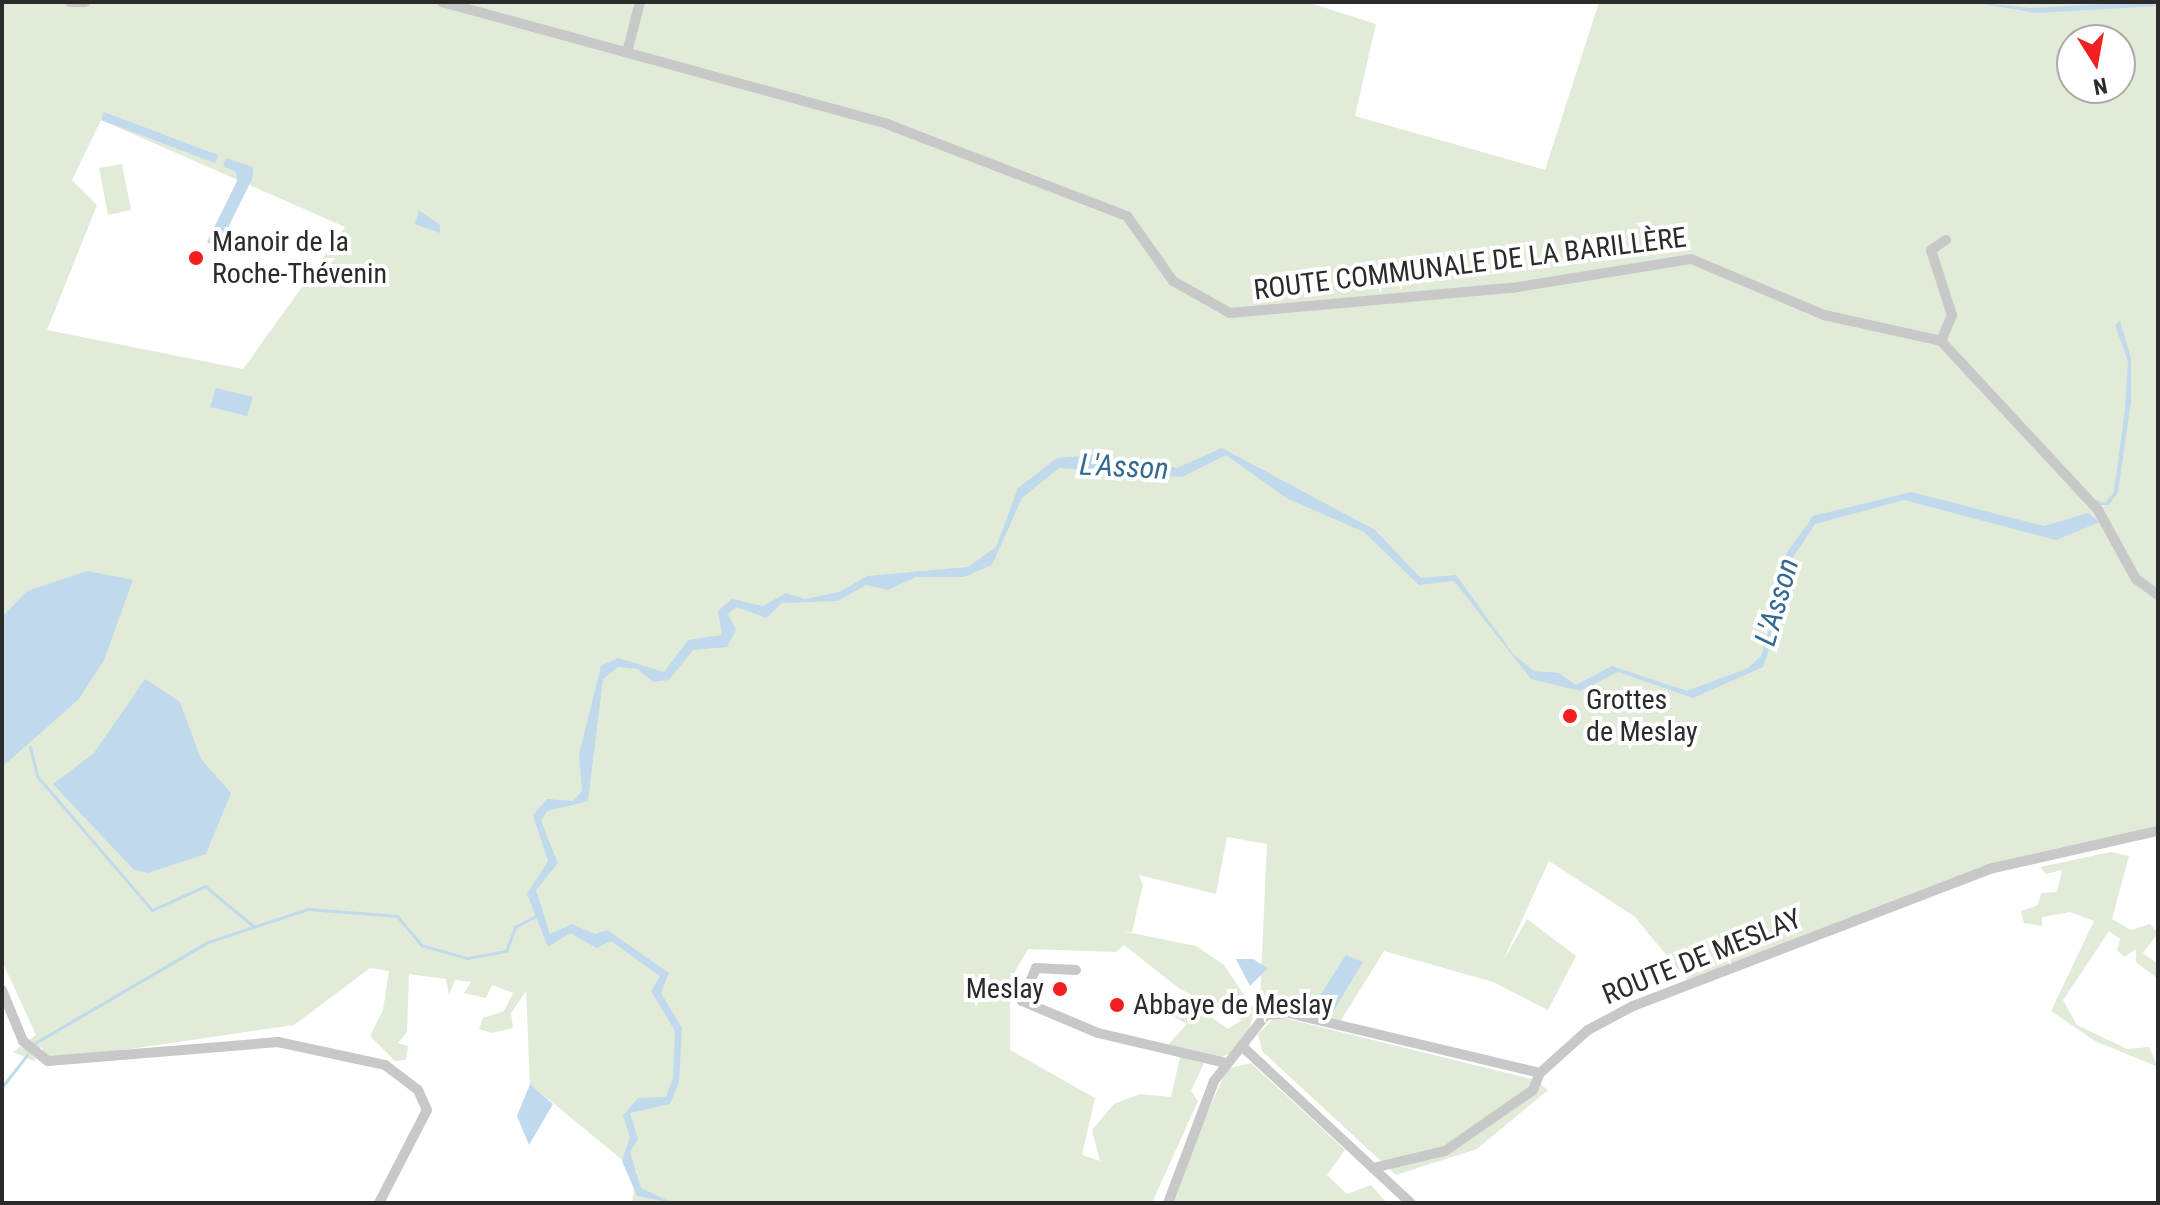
<!DOCTYPE html>
<meta charset="utf-8">
<style>
body{margin:0}
#map{position:relative;width:2160px;height:1205px;overflow:hidden;background:#fff;font-family:"Roboto Condensed",sans-serif}
div>[style]{position:absolute}
[style*='--x']{left:calc(var(--x)*1px);top:calc(var(--y)*1px);width:calc(var(--w)*1px);rotate:calc(var(--a)*1deg)}
.green>*{inset:0;background:#e1ebd7}
.water>*{inset:0;background:#c1d9ed}
.stream>*{height:3px;margin:-1.5px;padding:0 1.5px;transform-origin:1.5px;border-radius:1.5px;background:#c1d9ed}
.minor>*{height:10px;margin:-5px;padding:0 5px;transform-origin:5px;border-radius:5px;background:#c8c8c8}
.dots>*{width:22px;height:22px;translate:-50% -50%;box-sizing:border-box;border:4px solid #fff;border-radius:50%}
span{translate:-50% -50%;white-space:nowrap;text-align:center;line-height:1.15;-webkit-text-stroke:8px #fff;paint-order:stroke}
.poi-label{font-size:28px;color:#2b2b2b}
.left{translate:0 -50%;text-align:left}
.right{translate:-100% -50%;text-align:right}
.street-label{font-size:28px;color:#2b2b2b}
.water-label{font-size:30px;color:#346992;font-style:italic}
.frame{position:absolute;inset:0;border:4px solid #2b2b2b;pointer-events:none}
.north{position:absolute;left:2056px;top:24px;width:80px;height:80px;box-sizing:border-box;background:#fff;border:2px solid #aaa;border-radius:50%;rotate:169deg;font-size:22px;font-weight:700;line-height:32px;text-align:center;color:#2b2b2b}
.north::after{content:'';display:block;margin:auto;width:28px;height:36px;background:#f21e21;clip-path:polygon(50% 0,100% 100%,50% 72%,0 100%)}
</style>
<div id="map">
<div class="green">
<div style="clip-path:polygon(evenodd,2px 2px,1307px 2px,1376px 24px,1355px 116px,1545px 170px,1599px 2px,2158px 2px,2158px 827px,2008px 861px,1687px 980px,1634px 916px,1549px 861px,1502px 963px,1527px 919px,1576px 956px,1548px 1010px,1493px 982px,1384px 951px,1340px 1022px,1260px 1000px,1267px 844px,1227px 837px,1216px 894px,1139px 875px,1143px 885px,1132px 932px,1122px 931px,1196px 946px,1224px 965px,1255px 1011px,1243px 1047px,1220px 1058px,1168px 1045px,1187px 1024px,1170px 1015px,1172px 1008px,1198px 1008px,1228px 1029px,1242px 1020px,1180px 989px,1124px 945px,1116px 952px,1028px 949px,1010px 980px,1010px 1050px,1095px 1098px,1082px 1155px,1100px 1161px,1092px 1130px,1114px 1104px,1140px 1094px,1171px 1097px,1180px 1057px,1204px 1063px,1191px 1091px,1198px 1101px,1152px 1203px,632px 1203px,637px 1172px,530px 1084px,526px 991px,511px 1013px,513px 1028px,492px 1033px,479px 1029px,483px 1018px,504px 1011px,513px 993px,492px 985px,486px 998px,464px 993px,471px 982px,455px 980px,449px 995px,446px 979px,409px 974px,407px 1032px,398px 1043px,408px 1046px,406px 1060px,395px 1061px,370px 1036px,383px 1010px,389px 971px,370px 968px,294px 1025px,48px 1061px,41px 1046px,34px 1061px,13px 1052px,36px 1035px,2px 961px,2px 2px,2072px 40px,2120px 40px,2120px 88px,2072px 88px,2072px 40px,2px 2px,101px 120px,345px 227px,243px 369px,47px 330px,97px 205px,72px 180px,101px 120px)"></div>
<div style="clip-path:polygon(122px 164px,131px 210px,108px 215px,99px 168px)"></div>
<div style="clip-path:polygon(2111px 852px,2129px 856px,2112px 919px,2131px 930px,2150px 924px,2158px 933px,2143px 953px,2158px 964px,2158px 979px,2136px 962px,2136px 949px,2124px 957px,2117px 950px,2120px 939px,2109px 931px,2063px 1000px,2077px 1025px,2127px 1049px,2149px 1047px,2158px 1067px,2095px 1041px,2051px 1011px,2094px 921px,2070px 912px,2042px 917px,2042px 926px,2024px 923px,2021px 911px,2038px 905px,2041px 893px,2057px 892px,2062px 870px,2046px 874px,2040px 867px)"></div>
<div style="clip-path:polygon(1276px 1016px,1535px 1080px,1548px 1090px,1477px 1149px,1396px 1175px,1262px 1051px,1258px 1034px)"></div>
<div style="clip-path:polygon(1251px 1063px,1345px 1150px,1327px 1175px,1347px 1194px,1371px 1185px,1387px 1203px,1167px 1203px,1227px 1069px)"></div>
</div>
<div class="water">
<div style="clip-path:polygon(1973px 2px,2030px 8px,2143px 2px,2158px 6px,2036px 13px)"></div>
<div style="clip-path:polygon(104px 112px,218px 155px,215px 163px,101px 120px)"></div>
<div style="clip-path:polygon(226px 158px,253px 167px,253px 177px,218px 248px,207px 242px,237px 181px,236px 172px,223px 166px)"></div>
<div style="clip-path:polygon(419px 210px,440px 225px,440px 233px,415px 224px)"></div>
<div style="clip-path:polygon(2158px 290px,2120px 321px,2131px 358px,2131px 401px,2118px 492px,2109px 505px,2096px 505px,2093px 499px,2105px 503px,2114px 492px,2125px 409px,2128px 361px,2115px 325px)"></div>
<div style="clip-path:polygon(216px 388px,253px 397px,247px 416px,210px 407px)"></div>
<div style="clip-path:polygon(1222px 448px,1375px 530px,1421px 578px,1456px 575px,1514px 655px,1534px 671px,1559px 673px,1576px 685px,1612px 666px,1687px 691px,1748px 668px,1761px 656px,1777px 605px,1779px 564px,1813px 516px,1911px 492px,2044px 526px,2088px 513px,2100px 522px,2056px 540px,1904px 500px,1815px 524px,1786px 568px,1784px 606px,1763px 667px,1693px 698px,1618px 672px,1580px 691px,1531px 679px,1454px 581px,1419px 585px,1364px 532px,1288px 499px,1226px 455px,1182px 477px,1059px 468px,1022px 498px,992px 565px,964px 577px,916px 577px,888px 590px,866px 585px,838px 601px,782px 603px,766px 618px,736px 607px,728px 614px,736px 630px,727px 647px,693px 650px,669px 680px,653px 682px,638px 669px,618px 667px,603px 679px,588px 801px,547px 811px,541px 821px,558px 863px,536px 890px,550px 934px,572px 924px,595px 934px,607px 930px,669px 973px,661px 993px,682px 1028px,679px 1082px,670px 1104px,630px 1113px,638px 1139px,630px 1152px,641px 1188px,673px 1203px,637px 1196px,622px 1161px,630px 1137px,623px 1116px,638px 1098px,666px 1097px,673px 1078px,675px 1031px,651px 991px,660px 976px,611px 941px,597px 948px,570px 933px,548px 947px,527px 894px,548px 861px,533px 815px,547px 799px,573px 801px,582px 791px,579px 754px,601px 666px,618px 658px,664px 672px,688px 640px,722px 635px,718px 611px,732px 599px,763px 606px,786px 593px,805px 599px,840px 592px,867px 576px,968px 567px,996px 547px,1018px 488px,1057px 458px,1095px 455px,1115px 467px,1148px 461px,1177px 468px)"></div>
<div style="clip-path:polygon(87px 571px,133px 580px,104px 660px,79px 699px,2px 767px,2px 617px,27px 591px)"></div>
<div style="clip-path:polygon(145px 679px,180px 702px,201px 759px,231px 793px,206px 854px,148px 873px,133px 869px,53px 784px,94px 753px)"></div>
<div style="clip-path:polygon(1346px 955px,1363px 962px,1330px 1017px,1310px 1011px)"></div>
<div style="clip-path:polygon(1253px 959px,1268px 968px,1250px 986px,1236px 959px)"></div>
<div style="clip-path:polygon(530px 1084px,553px 1104px,529px 1145px,517px 1116px)"></div>
</div>
<div class="stream">
<div style="--x:30;--y:747;--w:30;--a:76"></div>
<div style="--x:37;--y:776;--w:177;--a:49.4"></div>
<div style="--x:152;--y:910;--w:58;--a:-24.4"></div>
<div style="--x:205;--y:886;--w:62;--a:39.8"></div>
<div style="--x:35;--y:1043;--w:200;--a:-30.3"></div>
<div style="--x:208;--y:942;--w:105;--a:-18.3"></div>
<div style="--x:308;--y:909;--w:89;--a:4.5"></div>
<div style="--x:397;--y:916;--w:38;--a:50"></div>
<div style="--x:421;--y:945;--w:48;--a:15.8"></div>
<div style="--x:467;--y:958;--w:40;--a:-10"></div>
<div style="--x:506;--y:951;--w:26;--a:-69"></div>
<div style="--x:515;--y:927;--w:26;--a:-28"></div>
<div style="--x:2;--y:1087;--w:41;--a:-52"></div>
</div>
<div class="minor">
<div style="--x:70;--y:2;--w:15;--a:0"></div>
<div style="--x:442;--y:2;--w:461;--a:15.3"></div>
<div style="--x:887;--y:124;--w:257;--a:21"></div>
<div style="--x:1127;--y:216;--w:80;--a:54.7"></div>
<div style="--x:1173;--y:281;--w:65;--a:29.3"></div>
<div style="--x:1230;--y:313;--w:283;--a:-5.1"></div>
<div style="--x:1512;--y:288;--w:181;--a:-9.2"></div>
<div style="--x:1691;--y:259;--w:144;--a:22.8"></div>
<div style="--x:1824;--y:315;--w:120;--a:12.5"></div>
<div style="--x:1941;--y:341;--w:231;--a:47.1"></div>
<div style="--x:2098;--y:510;--w:79;--a:61.2"></div>
<div style="--x:2136;--y:579;--w:27;--a:36"></div>
<div style="--x:627;--y:52;--w:52;--a:-75.4"></div>
<div style="--x:1941;--y:341;--w:28;--a:-67"></div>
<div style="--x:1952;--y:315;--w:68;--a:-107.9"></div>
<div style="--x:1931;--y:250;--w:18;--a:-34"></div>
<div style="--x:1076;--y:970;--w:40;--a:-177.1"></div>
<div style="--x:1036;--y:968;--w:36;--a:113"></div>
<div style="--x:1022;--y:1001;--w:82;--a:22.8"></div>
<div style="--x:1098;--y:1033;--w:131;--a:13.2"></div>
<div style="--x:2;--y:990;--w:55;--a:67.6"></div>
<div style="--x:23;--y:1041;--w:32;--a:39"></div>
<div style="--x:48;--y:1061;--w:231;--a:-4.7"></div>
<div style="--x:278;--y:1042;--w:109;--a:12.1"></div>
<div style="--x:385;--y:1065;--w:41;--a:37.1"></div>
<div style="--x:418;--y:1090;--w:22;--a:66"></div>
<div style="--x:427;--y:1110;--w:105;--a:117.3"></div>
<div style="--x:1245;--y:1049;--w:226;--a:42.9"></div>
<div style="--x:1373;--y:1168;--w:74;--a:-13.3"></div>
<div style="--x:1445;--y:1151;--w:107;--a:-34.7"></div>
<div style="--x:1533;--y:1090;--w:18;--a:-68"></div>
<div style="--x:1168;--y:1203;--w:130;--a:-69.3"></div>
<div style="--x:1214;--y:1081;--w:84;--a:-51.8"></div>
<div style="--x:1266;--y:1015;--w:22;--a:-5"></div>
<div style="--x:1288;--y:1013;--w:259;--a:13.4"></div>
<div style="--x:1540;--y:1073;--w:64;--a:-41.9"></div>
<div style="--x:1588;--y:1030;--w:51;--a:-28.1"></div>
<div style="--x:1633;--y:1006;--w:381;--a:-21"></div>
<div style="--x:1989;--y:869;--w:173;--a:-12.7"></div>
</div>
<div class="dots">
<div style="left:196px;top:258px;background:#f21e21"></div>
<div style="left:1570px;top:716px;background:#f21e21"></div>
<div style="left:1060px;top:989px;background:#f21e21"></div>
<div style="left:1117px;top:1005px;background:#f21e21"></div>
</div>
<div class="poi-label">
<span class="left" style="left:212px;top:258px">Manoir de la<br>Roche-Thévenin</span>
<span class="left" style="left:1586px;top:716px">Grottes<br>de Meslay</span>
<span class="right" style="left:1044px;top:989px">Meslay</span>
<span class="left" style="left:1133px;top:1005px">Abbaye de Meslay</span>
</div>
<div class="street-label">
<span style="left:1470px;top:264px;rotate:-7deg">ROUTE COMMUNALE DE LA BARILLÈRE</span>
<span style="left:1702px;top:957px;rotate:-22deg">ROUTE DE MESLAY</span>
</div>
<div class="water-label">
<span style="left:1124px;top:467px;rotate:3deg">L'Asson</span>
<span style="left:1777px;top:602px;rotate:-74deg">L'Asson</span>
</div>
<div class="frame"></div>
<div class="north">N</div>
</div>
